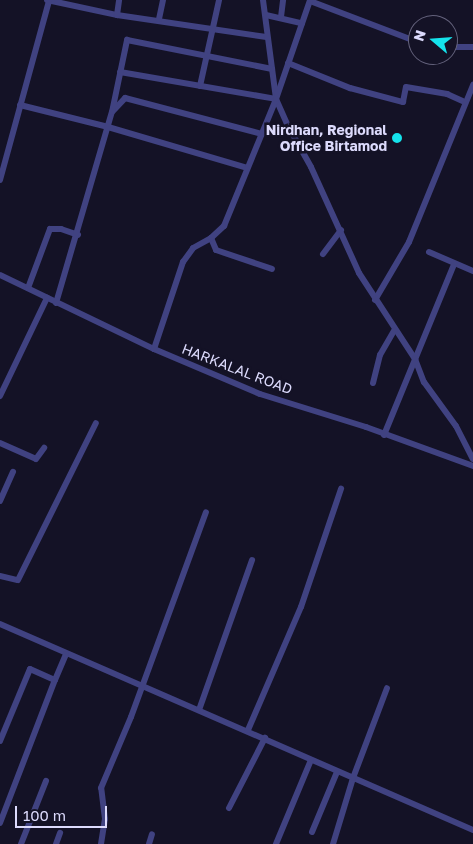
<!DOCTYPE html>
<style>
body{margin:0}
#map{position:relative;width:473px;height:844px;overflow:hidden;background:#141226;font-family:"Golos Text",sans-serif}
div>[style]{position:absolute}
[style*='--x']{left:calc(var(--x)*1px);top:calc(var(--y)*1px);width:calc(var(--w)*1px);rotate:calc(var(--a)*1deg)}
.street>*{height:6px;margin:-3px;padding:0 3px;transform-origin:3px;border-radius:3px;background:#404281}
.dots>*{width:14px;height:14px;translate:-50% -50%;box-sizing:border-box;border:2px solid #141226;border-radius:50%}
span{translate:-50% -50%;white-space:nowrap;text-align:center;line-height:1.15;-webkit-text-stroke:5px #141226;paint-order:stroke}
.poi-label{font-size:14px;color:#dcdafc;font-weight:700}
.right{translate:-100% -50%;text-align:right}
.street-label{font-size:14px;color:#dcdafc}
.north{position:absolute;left:408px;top:15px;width:50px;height:50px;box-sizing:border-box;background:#141226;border:1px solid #64627c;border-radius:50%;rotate:288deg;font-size:14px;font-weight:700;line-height:20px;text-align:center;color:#dcdafc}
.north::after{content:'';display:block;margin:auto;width:18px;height:22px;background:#15e3ec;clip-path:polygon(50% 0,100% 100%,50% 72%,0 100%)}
.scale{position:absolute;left:15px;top:806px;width:92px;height:22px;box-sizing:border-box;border:2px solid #dcdafc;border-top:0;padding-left:6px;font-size:15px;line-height:18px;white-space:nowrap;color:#dcdafc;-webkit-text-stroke:4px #141226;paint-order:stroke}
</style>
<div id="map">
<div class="street">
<div style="--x:47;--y:0;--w:72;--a:12.1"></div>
<div style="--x:117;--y:15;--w:151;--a:8.4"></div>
<div style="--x:263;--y:0;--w:100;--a:82.5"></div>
<div style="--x:276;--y:99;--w:27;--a:66"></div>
<div style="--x:287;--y:124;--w:49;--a:60.8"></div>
<div style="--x:311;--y:167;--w:116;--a:65.6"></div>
<div style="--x:359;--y:273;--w:103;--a:56.9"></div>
<div style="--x:415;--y:359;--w:25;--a:69"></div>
<div style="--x:424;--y:382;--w:54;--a:54"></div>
<div style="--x:456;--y:426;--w:37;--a:63"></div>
<div style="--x:310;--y:1;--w:116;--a:20.8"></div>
<div style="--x:117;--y:15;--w:15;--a:-82"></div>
<div style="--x:266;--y:15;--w:37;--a:13"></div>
<div style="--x:281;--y:17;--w:17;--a:-83"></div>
<div style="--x:159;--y:19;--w:19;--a:-78"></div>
<div style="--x:448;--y:47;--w:25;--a:0"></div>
<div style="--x:288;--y:63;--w:67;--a:22"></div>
<div style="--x:350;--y:88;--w:55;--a:14.8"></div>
<div style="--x:403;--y:102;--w:15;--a:-79"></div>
<div style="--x:406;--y:87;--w:42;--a:9.7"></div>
<div style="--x:447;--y:94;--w:17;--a:24"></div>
<div style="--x:120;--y:72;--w:158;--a:9.8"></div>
<div style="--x:200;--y:86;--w:88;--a:-77.5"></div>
<div style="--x:20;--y:105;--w:91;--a:14"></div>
<div style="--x:108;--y:127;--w:145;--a:16.4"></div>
<div style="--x:113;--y:111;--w:18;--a:-47"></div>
<div style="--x:125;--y:98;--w:142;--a:14.7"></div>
<div style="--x:0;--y:180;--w:186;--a:-74.7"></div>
<div style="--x:211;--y:238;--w:13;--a:67"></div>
<div style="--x:216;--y:250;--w:59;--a:18.7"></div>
<div style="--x:429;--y:252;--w:48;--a:23.4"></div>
<div style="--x:323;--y:254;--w:30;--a:-53"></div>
<div style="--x:0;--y:275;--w:171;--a:25.7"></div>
<div style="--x:154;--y:349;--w:115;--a:23"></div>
<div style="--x:260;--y:394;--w:111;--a:17.3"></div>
<div style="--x:366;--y:427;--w:114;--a:20"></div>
<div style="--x:28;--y:288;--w:63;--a:-69.6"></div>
<div style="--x:50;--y:229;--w:11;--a:0"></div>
<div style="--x:61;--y:229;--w:18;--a:19"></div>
<div style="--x:375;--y:300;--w:67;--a:-59.6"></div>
<div style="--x:409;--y:242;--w:170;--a:-67.8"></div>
<div style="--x:56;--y:303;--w:199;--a:-73.7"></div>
<div style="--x:112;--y:112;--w:74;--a:-78.2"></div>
<div style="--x:127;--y:40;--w:148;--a:11.3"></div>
<div style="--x:154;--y:349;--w:92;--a:-71.6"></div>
<div style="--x:183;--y:262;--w:17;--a:-54"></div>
<div style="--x:193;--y:248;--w:21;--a:-29"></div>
<div style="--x:211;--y:238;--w:18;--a:-43"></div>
<div style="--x:224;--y:226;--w:137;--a:-67.7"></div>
<div style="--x:276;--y:99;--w:105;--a:-71"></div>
<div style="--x:373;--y:383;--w:29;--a:-76"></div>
<div style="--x:380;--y:355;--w:28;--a:-60"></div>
<div style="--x:0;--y:396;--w:109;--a:-64.4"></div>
<div style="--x:384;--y:435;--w:185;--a:-67.7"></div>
<div style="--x:0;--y:443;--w:39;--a:24"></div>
<div style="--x:36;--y:459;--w:14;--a:-54"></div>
<div style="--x:0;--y:501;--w:32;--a:-66"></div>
<div style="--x:0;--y:576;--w:18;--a:13"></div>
<div style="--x:18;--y:580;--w:175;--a:-63.6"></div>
<div style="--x:0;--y:624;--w:516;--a:23.53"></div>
<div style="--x:199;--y:710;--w:159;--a:-70.5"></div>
<div style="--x:248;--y:730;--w:134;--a:-66.7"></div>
<div style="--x:301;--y:607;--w:125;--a:-71.3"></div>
<div style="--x:0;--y:741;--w:78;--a:-67.4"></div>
<div style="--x:30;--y:669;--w:27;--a:24"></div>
<div style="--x:55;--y:680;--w:28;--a:-67"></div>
<div style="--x:229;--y:808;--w:79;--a:-62.8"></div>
<div style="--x:0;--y:823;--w:153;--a:-69"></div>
<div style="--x:312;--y:832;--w:65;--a:-67.4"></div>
<div style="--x:21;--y:844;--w:68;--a:-68.4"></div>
<div style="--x:56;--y:844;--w:12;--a:-70"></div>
<div style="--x:101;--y:844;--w:25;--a:-81"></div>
<div style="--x:105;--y:819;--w:31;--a:-97"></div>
<div style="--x:101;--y:788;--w:77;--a:-67.1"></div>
<div style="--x:131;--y:717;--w:218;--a:-69.9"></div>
<div style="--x:149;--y:844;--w:10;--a:-73"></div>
<div style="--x:276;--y:844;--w:91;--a:-67.4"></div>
<div style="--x:333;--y:844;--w:69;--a:-73.1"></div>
<div style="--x:353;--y:778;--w:96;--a:-69.3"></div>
</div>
<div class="dots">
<div style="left:397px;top:138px;background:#15e3ec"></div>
</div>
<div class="poi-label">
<span class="right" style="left:387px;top:138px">Nirdhan, Regional<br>Office Birtamod</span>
</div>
<div class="street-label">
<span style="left:237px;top:369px;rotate:21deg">HARKALAL ROAD</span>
</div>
<div class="north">N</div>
<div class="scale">100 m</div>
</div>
